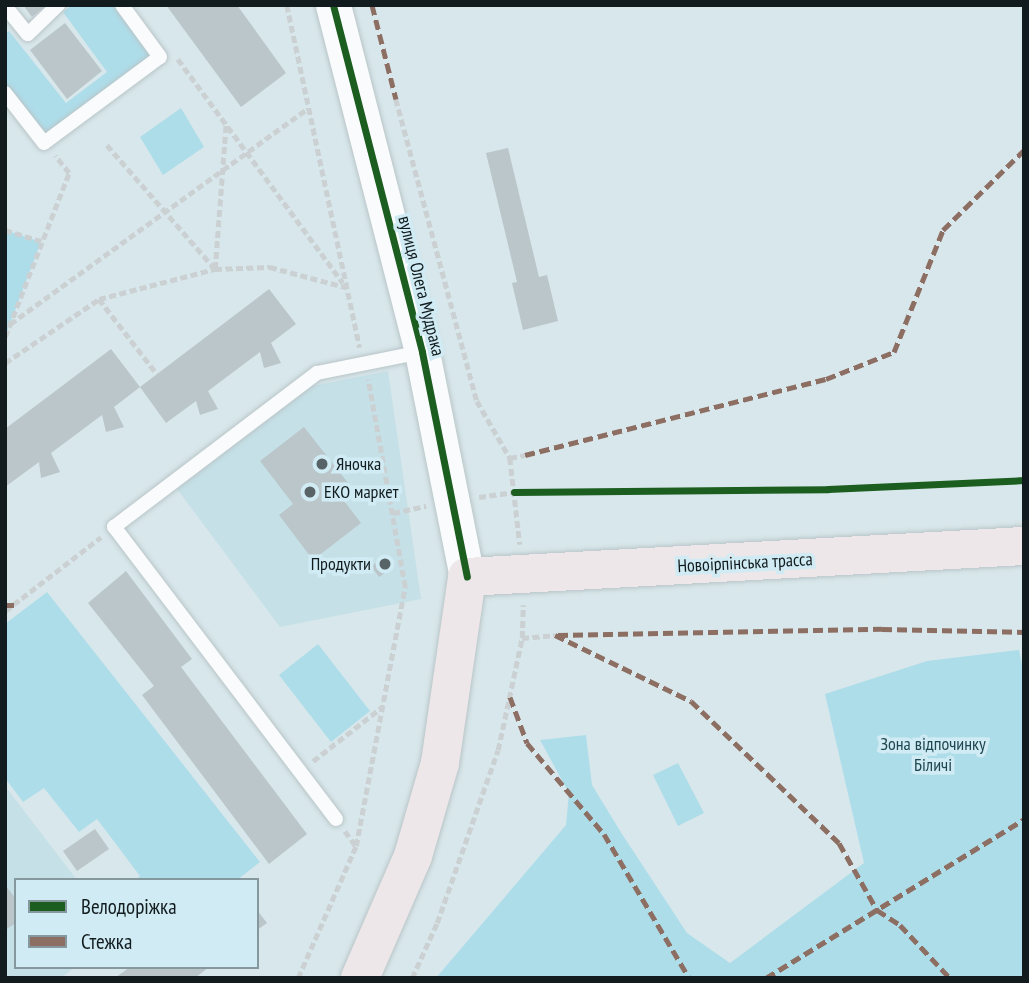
<!DOCTYPE html>
<meta charset="utf-8">
<style>
body{margin:0}
#map{position:relative;width:1029px;height:983px;overflow:hidden;background:#d8e7eb;font-family:"PT Sans Narrow",sans-serif}
div>[style]{position:absolute}
[style*='--x']{left:calc(var(--x)*1px);top:calc(var(--y)*1px);width:calc(var(--w)*1px);rotate:calc(var(--a)*1deg)}
.built>*{inset:0;background:#c5e0e7}
.green>*{inset:0;background:#aeddea}
.building>*{inset:0;background:#bac6c9}
.path>*{height:4.5px;margin-top:-2.25px;transform-origin:0;background:repeating-linear-gradient(90deg,#cbd0d2 0 7px,transparent 0 10.5px)}
.roads{filter:drop-shadow(0 0 2px #b9c5c8) drop-shadow(0 0 2px #b9c5c8)}
.service>*{height:14px;margin:-7px;padding:0 7px;transform-origin:7px;border-radius:7px;background:#f9fbfc}
.tertiary>*{height:35px;margin:-17.5px;padding:0 17.5px;transform-origin:17.5px;border-radius:17.5px;background:#f9fbfc}
.primary>*{height:38px;margin:-19px;padding:0 19px;transform-origin:19px;border-radius:19px;background:#ede7e9}
.quiet>*{height:5px;margin-top:-2.5px;transform-origin:0;background:repeating-linear-gradient(90deg,#8d6e63 0 10px,transparent 0 15px)}
.cycleway>*{height:7px;margin:-3.5px;padding:0 3.5px;transform-origin:3.5px;border-radius:3.5px;background:#1b5e20}
.dots>*{width:19px;height:19px;translate:-50% -50%;box-sizing:border-box;border:4px solid #d0ebf3;border-radius:50%}
span{translate:-50% -50%;white-space:nowrap;text-align:center;line-height:1.15;-webkit-text-stroke:7px #d0ebf3;paint-order:stroke}
.street-label{font-size:18px;color:#121c1f}
.poi-label{font-size:18px;color:#121c1f}
.left{translate:0 -50%;text-align:left}
.right{translate:-100% -50%;text-align:right}
.park-label{font-size:18px;color:#1e4751}
.frame{position:absolute;inset:0;border:7px solid #121c1f;pointer-events:none}
.legend{position:absolute;left:14px;top:878px;width:245px;height:91px;box-sizing:border-box;background:#d0ebf3;border:2px solid #84989e;margin:0;padding:9px 12px;list-style:none;font-size:21px;color:#121c1f}
.legend li{display:flex;align-items:center;gap:14px;height:35px}
.legend b{width:35px;border:2px solid #84989e}
</style>
<div id="map">
<div class="built">
<div style="clip-path:polygon(388px 371px,421px 599px,280px 627px,177px 489px,312px 386px)"></div>
<div style="clip-path:polygon(5px 786px,77px 880px,16px 880px,16px 967px,75px 967px,61px 978px,5px 978px)"></div>
</div>
<div class="green">
<div style="clip-path:polygon(72px 5px,118px 5px,157px 57px,46px 138px,5px 85px,5px 34px,9px 31px,66px 103px,107px 72px,63px 12px)"></div>
<div style="clip-path:polygon(181px 108px,204px 147px,163px 175px,140px 137px)"></div>
<div style="clip-path:polygon(5px 230px,41px 242px,5px 337px)"></div>
<div style="clip-path:polygon(47px 592px,260px 862px,237px 880px,136px 880px,140px 876px,97px 819px,79px 832px,44px 788px,23px 802px,5px 778px,5px 624px)"></div>
<div style="clip-path:polygon(318px 644px,370px 711px,331px 742px,279px 675px)"></div>
<div style="clip-path:polygon(1019px 650px,1024px 674px,1024px 978px,436px 978px,566px 825px,569px 793px,540px 740px,586px 735px,592px 785px,622px 834px,687px 933px,730px 963px,864px 863px,825px 694px,927px 661px)"></div>
<div style="clip-path:polygon(678px 763px,704px 813px,678px 826px,653px 775px)"></div>
</div>
<div class="building">
<div style="clip-path:polygon(23px 5px,47px 5px,32px 17px)"></div>
<div style="clip-path:polygon(166px 5px,237px 5px,286px 73px,241px 107px)"></div>
<div style="clip-path:polygon(65px 23px,102px 71px,67px 99px,30px 50px)"></div>
<div style="clip-path:polygon(508px 148px,539px 277px,547px 275px,558px 321px,523px 330px,512px 283px,517px 282px,486px 153px)"></div>
<div style="clip-path:polygon(269px 289px,296px 324px,271px 343px,281px 363px,264px 368px,260px 352px,208px 391px,218px 409px,200px 415px,196px 401px,166px 423px,140px 387px)"></div>
<div style="clip-path:polygon(111px 349px,140px 387px,114px 407px,124px 427px,106px 432px,102px 415px,51px 453px,60px 472px,41px 478px,39px 462px,5px 487px,5px 429px)"></div>
<div style="clip-path:polygon(304px 427px,352px 488px,341px 497px,361px 523px,313px 560px,279px 515px,293px 504px,260px 461px)"></div>
<div style="clip-path:polygon(386px 556px,394px 567px,379px 577px,371px 566px)"></div>
<div style="clip-path:polygon(126px 571px,192px 659px,181px 667px,307px 834px,269px 864px,142px 695px,154px 686px,88px 603px)"></div>
<div style="clip-path:polygon(95px 829px,109px 849px,77px 871px,63px 851px)"></div>
<div style="clip-path:polygon(5px 885px,16px 899px,16px 923px,5px 930px)"></div>
<div style="clip-path:polygon(257px 910px,267px 923px,257px 930px)"></div>
<div style="clip-path:polygon(130px 967px,209px 967px,195px 978px,115px 978px)"></div>
</div>
<div class="path">
<div style="--x:287;--y:5;--w:350;--a:78"></div>
<div style="--x:178;--y:59;--w:278;--a:53.6"></div>
<div style="--x:396;--y:99;--w:313;--a:75"></div>
<div style="--x:477;--y:401;--w:66;--a:59.9"></div>
<div style="--x:510;--y:458;--w:87;--a:83.4"></div>
<div style="--x:107;--y:145;--w:164;--a:48.9"></div>
<div style="--x:215;--y:269;--w:146;--a:-85.7"></div>
<div style="--x:5;--y:230;--w:38;--a:17"></div>
<div style="--x:99;--y:299;--w:95;--a:52.3"></div>
<div style="--x:10;--y:324;--w:367;--a:-35.9"></div>
<div style="--x:5;--y:337;--w:176;--a:-68.7"></div>
<div style="--x:69;--y:173;--w:22;--a:-129"></div>
<div style="--x:5;--y:363;--w:114;--a:-34.2"></div>
<div style="--x:99;--y:299;--w:120;--a:-14.5"></div>
<div style="--x:215;--y:269;--w:55;--a:-2.1"></div>
<div style="--x:270;--y:267;--w:78;--a:14.9"></div>
<div style="--x:510;--y:458;--w:15;--a:-11"></div>
<div style="--x:479;--y:497;--w:35;--a:-8"></div>
<div style="--x:514;--y:492;--w:314;--a:-0.5"></div>
<div style="--x:828;--y:489;--w:196;--a:-2.6"></div>
<div style="--x:393;--y:513;--w:34;--a:-12"></div>
<div style="--x:5;--y:611;--w:121;--a:-37.6"></div>
<div style="--x:522;--y:638;--w:33;--a:-88"></div>
<div style="--x:313;--y:761;--w:88;--a:-38"></div>
<div style="--x:345;--y:831;--w:19;--a:54"></div>
<div style="--x:298;--y:978;--w:144;--a:-66.3"></div>
<div style="--x:356;--y:846;--w:264;--a:-79.3"></div>
<div style="--x:405;--y:587;--w:211;--a:-100.1"></div>
<div style="--x:412;--y:978;--w:60;--a:-65.6"></div>
<div style="--x:437;--y:923;--w:183;--a:-70.6"></div>
<div style="--x:498;--y:750;--w:115;--a:-77.9"></div>
<div style="--x:522;--y:638;--w:33;--a:-5"></div>
</div>
<div class="roads">
<div class="service">
<div style="--x:5;--y:6;--w:36;--a:51"></div>
<div style="--x:28;--y:34;--w:42;--a:-44"></div>
<div style="--x:5;--y:93;--w:63;--a:52"></div>
<div style="--x:44;--y:143;--w:144;--a:-36.6"></div>
<div style="--x:160;--y:57;--w:64;--a:-126.2"></div>
<div style="--x:336;--y:819;--w:367;--a:-127.2"></div>
<div style="--x:114;--y:527;--w:255;--a:-37.2"></div>
<div style="--x:317;--y:373;--w:106;--a:-11.4"></div>
</div>
<div class="tertiary">
<div style="--x:333;--y:5;--w:358;--a:75.6"></div>
<div style="--x:422;--y:352;--w:229;--a:78.7"></div>
</div>
<div class="primary">
<div style="--x:360;--y:978;--w:133;--a:-66.5"></div>
<div style="--x:413;--y:856;--w:97;--a:-73.8"></div>
<div style="--x:440;--y:763;--w:188;--a:-81.7"></div>
<div style="--x:467;--y:577;--w:558;--a:-3.19"></div>
</div>
</div>
<div class="quiet">
<div style="--x:372;--y:5;--w:97;--a:75.7"></div>
<div style="--x:525;--y:455;--w:310;--a:-14.2"></div>
<div style="--x:826;--y:379;--w:73;--a:-21.7"></div>
<div style="--x:894;--y:352;--w:131;--a:-68.1"></div>
<div style="--x:943;--y:230;--w:114;--a:-44.6"></div>
<div style="--x:5;--y:605;--w:9;--a:0"></div>
<div style="--x:555;--y:635;--w:151;--a:25.9"></div>
<div style="--x:691;--y:701;--w:205;--a:43.8"></div>
<div style="--x:839;--y:843;--w:77;--a:60.4"></div>
<div style="--x:877;--y:910;--w:27;--a:33"></div>
<div style="--x:900;--y:925;--w:73;--a:46.7"></div>
<div style="--x:558;--y:635;--w:324;--a:-1.1"></div>
<div style="--x:882;--y:629;--w:142;--a:1.2"></div>
<div style="--x:510;--y:697;--w:49;--a:69.7"></div>
<div style="--x:527;--y:743;--w:119;--a:49.8"></div>
<div style="--x:604;--y:834;--w:167;--a:59.4"></div>
<div style="--x:766;--y:978;--w:303;--a:-31.6"></div>
</div>
<div class="cycleway">
<div style="--x:333;--y:5;--w:358;--a:75.6"></div>
<div style="--x:422;--y:352;--w:229;--a:78.7"></div>
<div style="--x:514;--y:492;--w:314;--a:-0.5"></div>
<div style="--x:828;--y:489;--w:196;--a:-2.6"></div>
</div>
<div class="dots">
<div style="left:322px;top:464px;background:#576366"></div>
<div style="left:310px;top:492px;background:#576366"></div>
<div style="left:385px;top:564px;background:#576366"></div>
</div>
<div class="street-label">
<span style="left:421px;top:286px;rotate:76deg">вулиця Олега Мудрака</span>
<span style="left:745px;top:563px;rotate:-3deg">Новоірпінська трасса</span>
</div>
<div class="poi-label">
<span class="left" style="left:336px;top:464px">Яночка</span>
<span class="left" style="left:324px;top:492px">ЕКО маркет</span>
<span class="right" style="left:371px;top:564px">Продукти</span>
</div>
<div class="park-label">
<span style="left:933px;top:755px">Зона відпочинку<br>Біличі</span>
</div>
<div class="frame"></div>
<ul class="legend">
<li><b style="height:9px;background:#1b5e20"></b>Велодоріжка</li>
<li><b style="height:9px;background:#8d6e63"></b>Стежка</li>
</ul>
</div>
